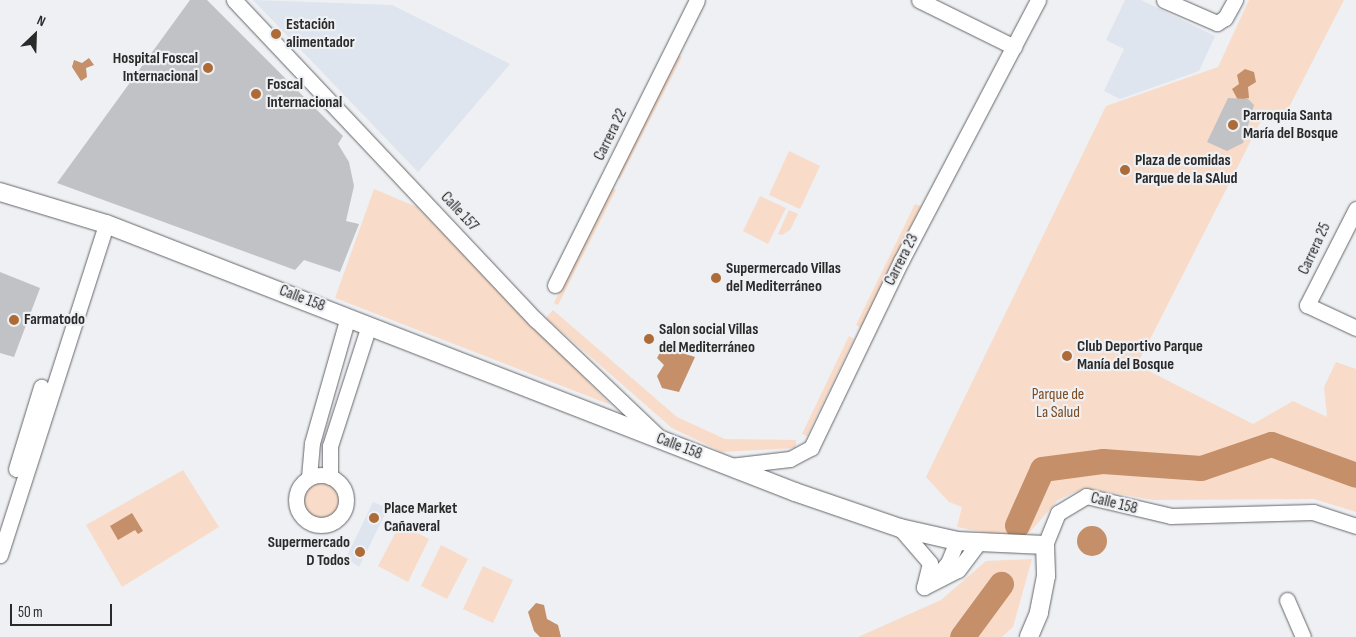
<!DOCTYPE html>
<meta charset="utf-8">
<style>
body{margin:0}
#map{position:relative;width:1356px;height:637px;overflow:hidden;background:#eef0f3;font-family:"Sofia Sans Condensed",sans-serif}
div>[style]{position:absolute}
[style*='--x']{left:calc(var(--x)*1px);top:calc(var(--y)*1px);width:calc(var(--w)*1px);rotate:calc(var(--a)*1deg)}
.built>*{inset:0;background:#dee5ee}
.green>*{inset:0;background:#f8dcc9}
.round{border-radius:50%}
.water>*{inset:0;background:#c48f69}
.river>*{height:25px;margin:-12.5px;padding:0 12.5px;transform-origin:12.5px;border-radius:12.5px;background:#c48f69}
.building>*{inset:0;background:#c0c2c5}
.roads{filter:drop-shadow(0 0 1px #656669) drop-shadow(0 0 1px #656669)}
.minor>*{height:15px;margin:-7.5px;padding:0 7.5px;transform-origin:7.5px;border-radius:7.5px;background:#fff}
.minor>.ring{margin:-7.5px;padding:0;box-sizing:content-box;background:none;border:15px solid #fff;border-radius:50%}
.tertiary>*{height:18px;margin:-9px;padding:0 9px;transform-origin:9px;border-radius:9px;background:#fff}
.dots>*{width:14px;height:14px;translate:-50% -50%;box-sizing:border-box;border:2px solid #eef0f3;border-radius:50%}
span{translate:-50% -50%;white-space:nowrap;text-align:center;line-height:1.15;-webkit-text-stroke:4.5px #eef0f3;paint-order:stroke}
.poi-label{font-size:16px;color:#2a2a2b;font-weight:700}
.left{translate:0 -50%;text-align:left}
.right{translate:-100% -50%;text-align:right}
.street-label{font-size:16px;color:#2a2a2b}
.park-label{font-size:16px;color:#7d491f}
.north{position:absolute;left:10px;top:10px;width:50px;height:50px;-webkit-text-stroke:4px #eef0f3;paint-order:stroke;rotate:24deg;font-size:14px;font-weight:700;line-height:20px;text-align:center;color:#2a2a2b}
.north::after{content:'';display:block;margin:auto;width:18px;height:22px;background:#2a2a2b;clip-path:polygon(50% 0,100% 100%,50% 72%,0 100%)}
.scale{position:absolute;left:10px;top:604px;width:102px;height:22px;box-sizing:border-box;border:2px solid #2a2a2b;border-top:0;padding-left:6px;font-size:15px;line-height:18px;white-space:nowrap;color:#2a2a2b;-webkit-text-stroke:4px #eef0f3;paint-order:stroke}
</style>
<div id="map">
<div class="built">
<div style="clip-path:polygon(253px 0,392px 5px,510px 64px,418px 172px)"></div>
<div style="clip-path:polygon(1125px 0,1141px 0,1215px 36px,1199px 71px,1120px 99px,1104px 91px,1124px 49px,1106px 40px)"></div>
<div style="clip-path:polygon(373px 502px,388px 508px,359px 567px,346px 558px)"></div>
</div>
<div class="green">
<div style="clip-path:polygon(1249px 0,1344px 0,1283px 119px,1266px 111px,1137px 365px,1253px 424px,1293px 401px,1327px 417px,1324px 387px,1336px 362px,1356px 369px,1356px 512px,1314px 499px,1153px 500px,1084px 488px,1058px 500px,1029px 533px,992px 534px,957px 527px,962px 507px,949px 502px,926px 477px,1106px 106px,1218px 67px)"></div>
<div style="clip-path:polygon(677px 55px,682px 57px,620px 179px,615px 177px)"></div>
<div style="clip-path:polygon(789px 151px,820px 166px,800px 209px,769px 195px)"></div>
<div style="clip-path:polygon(611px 187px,616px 190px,558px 305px,554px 303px)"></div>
<div style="clip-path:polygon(374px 189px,417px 207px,611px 405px,335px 298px)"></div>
<div style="clip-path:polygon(760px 196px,786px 208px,768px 244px,743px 231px)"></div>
<div style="clip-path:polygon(915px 204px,921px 206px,861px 328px,856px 325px)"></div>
<div style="clip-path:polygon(789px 210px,798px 214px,790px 230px,782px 235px,778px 234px)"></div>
<div style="clip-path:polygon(553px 310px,677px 417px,725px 439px,796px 440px,796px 448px,722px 452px,672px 428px,546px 318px)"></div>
<div style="clip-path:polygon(849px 336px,854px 339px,807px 436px,802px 434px)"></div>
<div style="clip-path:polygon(183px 470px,219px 527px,122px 587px,86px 525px)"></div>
<div class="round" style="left:300px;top:478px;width:44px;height:44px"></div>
<div style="clip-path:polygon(400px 524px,429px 539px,408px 582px,378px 566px)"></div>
<div style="clip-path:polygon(441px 545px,468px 559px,447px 599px,421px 586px)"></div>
<div style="clip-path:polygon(1032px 559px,1013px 627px,1002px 637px,858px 637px,941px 600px,986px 561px)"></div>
<div style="clip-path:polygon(483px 566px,513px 580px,493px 623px,463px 609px)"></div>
</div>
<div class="water">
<div style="clip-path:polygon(89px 58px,94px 65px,86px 68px,87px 77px,81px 81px,72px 67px,74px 60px,82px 63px)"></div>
<div style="clip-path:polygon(1245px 69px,1254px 72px,1256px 82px,1248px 87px,1249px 98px,1238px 100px,1232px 89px,1239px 84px,1237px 75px)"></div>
<div style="clip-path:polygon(663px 347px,695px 357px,679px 392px,662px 388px,657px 376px,664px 365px,657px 358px)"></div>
<div style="clip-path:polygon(132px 513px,143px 531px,138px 534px,135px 530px,118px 540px,110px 526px)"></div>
<div class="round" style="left:1077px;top:526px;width:30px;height:30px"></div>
<div style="clip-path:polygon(536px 603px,544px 605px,547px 619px,558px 625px,561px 637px,540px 637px,534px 631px,528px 612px)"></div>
</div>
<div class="river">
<div style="--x:1017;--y:525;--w:61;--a:-65.9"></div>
<div style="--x:1042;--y:469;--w:62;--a:-7.5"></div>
<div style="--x:1103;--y:461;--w:98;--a:4.1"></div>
<div style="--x:1201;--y:468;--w:74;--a:-18.9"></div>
<div style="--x:1271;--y:444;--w:90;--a:20"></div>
<div style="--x:962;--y:637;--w:66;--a:-53.7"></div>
</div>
<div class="building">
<div style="clip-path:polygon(190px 0,207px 0,343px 136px,338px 144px,349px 162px,354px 186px,346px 221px,359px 224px,340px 272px,304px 260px,295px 270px,57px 183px)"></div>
<div style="clip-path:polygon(1228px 98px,1248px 99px,1254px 105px,1243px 143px,1227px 151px,1207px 142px)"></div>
<div style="clip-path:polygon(0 272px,40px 288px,14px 357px,0 353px)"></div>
</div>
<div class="roads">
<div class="minor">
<div style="--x:234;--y:0;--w:440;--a:46.7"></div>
<div style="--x:536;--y:320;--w:171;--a:43.6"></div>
<div style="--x:919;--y:0;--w:106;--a:26.3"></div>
<div style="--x:1164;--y:0;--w:58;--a:23.5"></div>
<div style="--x:1217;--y:23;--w:9;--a:-32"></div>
<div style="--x:1225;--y:18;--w:21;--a:-61"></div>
<div style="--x:1356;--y:209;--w:108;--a:117"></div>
<div style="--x:1307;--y:305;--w:54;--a:25.1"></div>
<div style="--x:555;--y:285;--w:318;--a:-63.5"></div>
<div style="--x:730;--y:466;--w:60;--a:-6.7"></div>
<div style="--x:790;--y:459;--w:24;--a:-28"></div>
<div style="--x:811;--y:448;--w:208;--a:-64.3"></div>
<div style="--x:901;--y:261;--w:295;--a:-62.3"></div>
<div style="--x:16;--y:469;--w:86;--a:-73"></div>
<div class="ring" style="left:296px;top:475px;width:35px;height:35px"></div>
<div style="--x:309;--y:477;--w:34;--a:-85"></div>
<div style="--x:312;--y:443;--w:131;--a:-74.1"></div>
<div style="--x:330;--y:477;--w:31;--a:-90"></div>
<div style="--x:330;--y:446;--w:127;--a:-72.1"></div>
<div style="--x:900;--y:528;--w:46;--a:49.4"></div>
<div style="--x:930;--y:563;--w:25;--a:104"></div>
<div style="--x:1045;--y:545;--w:35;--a:-68"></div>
<div style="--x:1058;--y:513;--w:33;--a:-31"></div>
<div style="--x:1086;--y:496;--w:87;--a:13.2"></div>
<div style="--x:1171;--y:516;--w:142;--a:-1.6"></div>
<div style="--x:1313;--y:512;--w:45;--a:18"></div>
<div style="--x:0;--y:555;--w:348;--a:-72.2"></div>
<div style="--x:933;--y:580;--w:23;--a:-49"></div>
<div style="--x:948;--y:563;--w:24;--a:-68"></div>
<div style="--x:924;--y:587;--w:38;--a:-27"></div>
<div style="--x:958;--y:570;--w:35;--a:-53"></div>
<div style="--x:1287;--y:600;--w:40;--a:66.6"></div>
</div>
<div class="tertiary">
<div style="--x:0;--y:192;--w:111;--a:16.8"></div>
<div style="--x:106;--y:224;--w:739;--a:21.25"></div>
<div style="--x:795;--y:492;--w:111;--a:18.9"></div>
<div style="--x:900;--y:528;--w:58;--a:12.8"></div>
<div style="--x:957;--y:541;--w:88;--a:2.6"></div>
<div style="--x:1045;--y:545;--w:31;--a:88"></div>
<div style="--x:1046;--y:576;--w:38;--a:101"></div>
<div style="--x:1039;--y:613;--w:26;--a:113"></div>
</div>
</div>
<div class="dots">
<div style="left:276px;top:34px;background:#ad6b37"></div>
<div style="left:208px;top:68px;background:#ad6b37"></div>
<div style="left:256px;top:94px;background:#ad6b37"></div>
<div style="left:1233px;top:125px;background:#ad6b37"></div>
<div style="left:1125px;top:170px;background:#ad6b37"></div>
<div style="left:716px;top:278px;background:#ad6b37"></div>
<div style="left:14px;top:320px;background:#ad6b37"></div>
<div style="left:649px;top:339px;background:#ad6b37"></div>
<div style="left:1067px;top:356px;background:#ad6b37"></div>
<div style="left:374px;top:518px;background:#ad6b37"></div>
<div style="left:360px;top:552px;background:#ad6b37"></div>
</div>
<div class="poi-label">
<span class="left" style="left:286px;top:34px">Estación<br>alimentador</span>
<span class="right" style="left:198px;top:68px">Hospital Foscal<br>Internacional</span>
<span class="left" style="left:267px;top:94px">Foscal<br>Internacional</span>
<span class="left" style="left:1243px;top:125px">Parroquia Santa<br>María del Bosque</span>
<span class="left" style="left:1135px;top:170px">Plaza de comidas<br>Parque de la SAlud</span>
<span class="left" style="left:726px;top:278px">Supermercado Villas<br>del Mediterráneo</span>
<span class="left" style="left:24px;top:320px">Farmatodo</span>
<span class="left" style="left:659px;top:339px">Salon social Villas<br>del Mediterráneo</span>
<span class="left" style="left:1077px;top:356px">Club Deportivo Parque<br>Manía del Bosque</span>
<span class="left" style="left:384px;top:518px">Place Market<br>Cañaveral</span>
<span class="right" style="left:350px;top:552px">Supermercado<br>D Todos</span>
</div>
<div class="street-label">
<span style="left:611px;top:135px;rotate:-64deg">Carrera 22</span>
<span style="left:459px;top:212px;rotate:47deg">Calle 157</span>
<span style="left:1315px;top:249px;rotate:-65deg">Carrera 25</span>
<span style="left:902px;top:260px;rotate:-63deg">Carrera 23</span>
<span style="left:302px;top:299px;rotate:21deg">Calle 158</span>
<span style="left:679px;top:447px;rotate:21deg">Calle 158</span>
<span style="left:1114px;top:504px;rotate:14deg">Calle 158</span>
</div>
<div class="park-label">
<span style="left:1058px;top:404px">Parque de<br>La Salud</span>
</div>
<div class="north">N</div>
<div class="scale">50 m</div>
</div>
